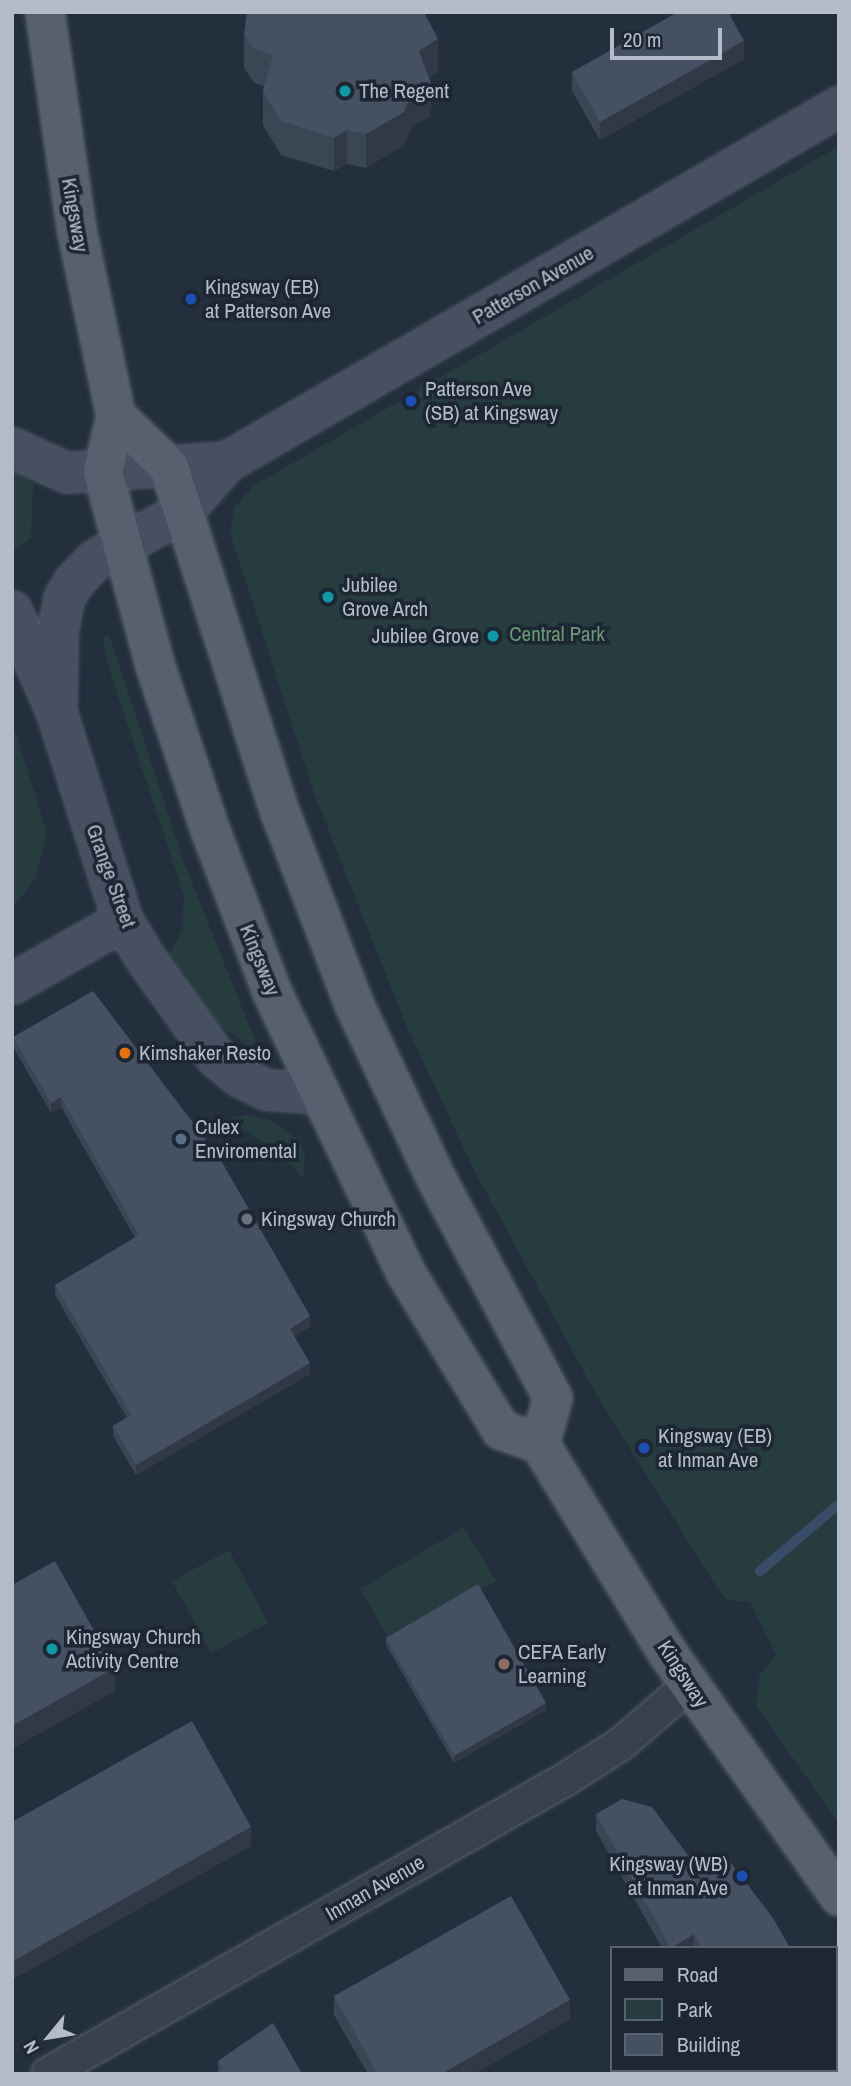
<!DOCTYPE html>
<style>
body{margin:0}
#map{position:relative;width:851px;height:2086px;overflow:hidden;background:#242f3e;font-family:"Archivo Narrow",sans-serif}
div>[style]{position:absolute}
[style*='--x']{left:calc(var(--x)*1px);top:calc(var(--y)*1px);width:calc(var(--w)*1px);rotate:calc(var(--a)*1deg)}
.green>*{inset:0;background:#263c3f}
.stream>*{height:10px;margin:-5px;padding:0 5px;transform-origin:5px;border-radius:5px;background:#394c67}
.roads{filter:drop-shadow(0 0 2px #565f6c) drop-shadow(0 0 2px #565f6c)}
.street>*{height:32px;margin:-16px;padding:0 16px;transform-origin:16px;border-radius:16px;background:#38414e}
.secondary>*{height:38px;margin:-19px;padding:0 19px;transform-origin:19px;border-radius:19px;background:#465061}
.primary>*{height:38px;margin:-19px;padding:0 19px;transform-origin:19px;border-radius:19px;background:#56606e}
.wall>*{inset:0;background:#3b4654}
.shaded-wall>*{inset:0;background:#303945}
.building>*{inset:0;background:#455162}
.dots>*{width:19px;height:19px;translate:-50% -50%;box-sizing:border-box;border:4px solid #1d2633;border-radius:50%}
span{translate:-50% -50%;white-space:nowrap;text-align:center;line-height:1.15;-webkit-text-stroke:7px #1d2633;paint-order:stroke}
.poi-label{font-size:21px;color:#b4bcc9}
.left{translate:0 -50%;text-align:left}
.right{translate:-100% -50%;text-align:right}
.street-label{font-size:21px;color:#b4bcc9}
.park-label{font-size:21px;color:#6b9a76}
.frame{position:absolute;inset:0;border:14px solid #b4bcc9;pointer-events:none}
.legend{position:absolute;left:610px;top:1946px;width:228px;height:126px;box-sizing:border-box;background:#1d2633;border:2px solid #59626f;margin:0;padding:9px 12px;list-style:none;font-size:21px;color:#b4bcc9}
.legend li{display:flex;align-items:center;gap:14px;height:35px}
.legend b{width:35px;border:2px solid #59626f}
.north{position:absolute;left:14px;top:2002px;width:70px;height:70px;-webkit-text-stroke:5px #1d2633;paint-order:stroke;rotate:240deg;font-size:19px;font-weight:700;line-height:28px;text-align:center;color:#b4bcc9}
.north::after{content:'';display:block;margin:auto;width:24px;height:32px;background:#b4bcc9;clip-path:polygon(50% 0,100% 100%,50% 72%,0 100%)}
.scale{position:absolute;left:610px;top:28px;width:112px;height:32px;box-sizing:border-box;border:4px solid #b4bcc9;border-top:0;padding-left:9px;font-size:21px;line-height:24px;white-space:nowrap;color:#b4bcc9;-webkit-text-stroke:5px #1d2633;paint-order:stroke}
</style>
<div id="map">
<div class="green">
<div style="clip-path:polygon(839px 146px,839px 1823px,756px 1706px,759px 1676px,776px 1655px,750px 1602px,728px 1600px,719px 1591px,597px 1396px,474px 1170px,406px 1025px,314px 793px,230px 533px,234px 508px,253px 486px)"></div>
<div style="clip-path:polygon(12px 470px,33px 484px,31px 538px,12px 552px)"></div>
<div style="clip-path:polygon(109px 635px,186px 868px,258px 1048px,255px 1051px,218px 1024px,168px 952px,173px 949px,182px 929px,184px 895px,112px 678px,103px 644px,104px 637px)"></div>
<div style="clip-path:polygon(12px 721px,47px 833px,36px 878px,12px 909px)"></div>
<div style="clip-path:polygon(247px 1115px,271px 1120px,299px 1141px,305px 1156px,303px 1177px,282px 1156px,228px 1119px)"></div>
<div style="clip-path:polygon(464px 1527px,496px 1581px,391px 1643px,360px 1589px)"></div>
<div style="clip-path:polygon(229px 1550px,268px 1623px,211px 1653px,172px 1581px)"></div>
</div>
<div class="stream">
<div style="--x:760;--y:1571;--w:104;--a:-40.3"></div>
</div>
<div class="roads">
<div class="street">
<div style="--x:48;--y:2074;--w:596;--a:-29.66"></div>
<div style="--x:566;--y:1779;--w:65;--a:-32.5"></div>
<div style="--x:621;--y:1744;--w:90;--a:-40.9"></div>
</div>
<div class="secondary">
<div style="--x:12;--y:448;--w:60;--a:24.4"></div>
<div style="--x:67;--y:473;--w:160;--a:-3.9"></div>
<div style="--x:227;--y:462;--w:708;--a:-30.12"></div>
<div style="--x:12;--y:611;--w:111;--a:66.2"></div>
<div style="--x:57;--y:713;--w:218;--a:72.4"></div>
<div style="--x:123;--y:921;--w:44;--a:58.8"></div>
<div style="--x:146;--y:959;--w:120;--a:54.5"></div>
<div style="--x:216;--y:1057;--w:30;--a:40"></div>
<div style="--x:239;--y:1076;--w:31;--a:27"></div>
<div style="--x:267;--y:1090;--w:53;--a:4.3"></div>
<div style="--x:57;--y:701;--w:70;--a:-89.2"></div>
<div style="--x:58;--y:631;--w:33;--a:-79"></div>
<div style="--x:64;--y:599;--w:20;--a:-60"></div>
<div style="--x:74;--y:582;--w:30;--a:-46"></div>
<div style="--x:95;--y:560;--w:100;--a:-28.6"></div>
<div style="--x:183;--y:512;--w:67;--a:-48.7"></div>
<div style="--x:12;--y:984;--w:128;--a:-29.6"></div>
</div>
<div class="primary">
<div style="--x:45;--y:12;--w:221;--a:81.7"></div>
<div style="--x:77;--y:231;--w:189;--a:78.1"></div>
<div style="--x:116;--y:416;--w:57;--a:103.1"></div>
<div style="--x:103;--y:472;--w:200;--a:74.9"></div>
<div style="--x:155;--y:665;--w:176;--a:71.5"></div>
<div style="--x:211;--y:832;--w:171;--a:69.1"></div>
<div style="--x:272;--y:992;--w:311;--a:64.5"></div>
<div style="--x:406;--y:1273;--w:184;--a:58.8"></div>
<div style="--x:501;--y:1430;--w:41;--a:19.7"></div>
<div style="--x:540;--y:1444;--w:244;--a:58.6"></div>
<div style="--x:667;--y:1652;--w:299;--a:54.8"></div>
<div style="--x:116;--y:416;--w:74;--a:43.9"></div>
<div style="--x:169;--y:467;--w:362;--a:72.2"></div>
<div style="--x:280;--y:812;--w:208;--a:68.9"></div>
<div style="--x:355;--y:1006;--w:190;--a:64.8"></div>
<div style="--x:436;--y:1178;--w:249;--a:62"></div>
<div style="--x:553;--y:1398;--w:48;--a:105.8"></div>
</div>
</div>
<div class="wall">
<div style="clip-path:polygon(244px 35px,438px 72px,429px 78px,431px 116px,412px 126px,404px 145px,366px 168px,347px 164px,334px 171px,281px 155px,263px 125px,263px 91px,264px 86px,254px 83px,244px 68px)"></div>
<div style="clip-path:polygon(744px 59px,600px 140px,572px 91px,572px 72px)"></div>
<div style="clip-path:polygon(13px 1037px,310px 1327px,294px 1336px,310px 1374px,136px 1475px,113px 1436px,113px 1426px,127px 1418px,55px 1295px,55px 1285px,135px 1238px,61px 1107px,51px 1113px,13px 1047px)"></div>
<div style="clip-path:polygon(386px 1638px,546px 1710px,454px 1763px,386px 1645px)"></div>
<div style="clip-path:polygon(596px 1814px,701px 1873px,790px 1948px,662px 1948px,596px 1831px)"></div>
<div style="clip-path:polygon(12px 1822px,251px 1846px,15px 1978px,12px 1974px)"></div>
<div style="clip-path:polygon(334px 1996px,570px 2019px,474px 2074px,368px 2074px,334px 2015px)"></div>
<div style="clip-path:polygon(218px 2061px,302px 2074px,218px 2072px)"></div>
<div style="clip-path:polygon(630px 2070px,831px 2070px,825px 2074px,632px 2074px)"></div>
</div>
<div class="shaded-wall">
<div style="clip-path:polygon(438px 39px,438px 72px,419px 84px,419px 51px)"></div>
<div style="clip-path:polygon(744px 41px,744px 59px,600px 140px,600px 122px)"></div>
<div style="clip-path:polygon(431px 83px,431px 116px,412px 126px,404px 145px,366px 168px,366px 134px,412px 93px)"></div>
<div style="clip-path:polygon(347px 130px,347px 164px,334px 171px,334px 138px)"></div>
<div style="clip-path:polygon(61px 1097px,61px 1107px,51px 1113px,51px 1103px)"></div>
<div style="clip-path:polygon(310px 1316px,310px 1327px,290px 1339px,290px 1329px)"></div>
<div style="clip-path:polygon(310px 1363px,310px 1374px,136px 1475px,136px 1465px)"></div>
<div style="clip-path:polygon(115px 1668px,115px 1691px,12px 1749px,12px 1726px)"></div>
<div style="clip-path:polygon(546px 1703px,546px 1710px,454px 1763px,454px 1756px)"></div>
<div style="clip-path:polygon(251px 1827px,251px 1846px,15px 1978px,15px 1960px)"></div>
<div style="clip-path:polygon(694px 1934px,694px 1948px,671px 1948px)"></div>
<div style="clip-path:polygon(570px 2000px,570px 2019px,474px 2074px,441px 2074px)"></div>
<div style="clip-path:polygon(812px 2070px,831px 2070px,825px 2074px,812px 2074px)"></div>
</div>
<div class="building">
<div style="clip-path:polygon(247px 12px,424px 12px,438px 39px,419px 51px,431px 83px,412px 93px,404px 112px,366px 134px,347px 130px,334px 138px,281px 121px,263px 91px,273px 55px,254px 49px,244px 35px)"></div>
<div style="clip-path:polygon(678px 12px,728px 12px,744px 41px,600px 122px,572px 72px)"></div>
<div style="clip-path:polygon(93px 991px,219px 1157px,310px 1316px,290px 1329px,310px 1363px,136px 1465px,113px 1426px,131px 1415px,55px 1285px,139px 1235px,61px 1097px,51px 1103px,13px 1037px)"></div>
<div style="clip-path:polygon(55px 1561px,115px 1668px,12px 1726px,12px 1585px)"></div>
<div style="clip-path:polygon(478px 1584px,546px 1703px,454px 1756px,386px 1638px)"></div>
<div style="clip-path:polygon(192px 1721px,251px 1827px,15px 1960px,12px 1955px,12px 1822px)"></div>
<div style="clip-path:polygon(622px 1799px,652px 1807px,701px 1873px,727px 1858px,773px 1918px,790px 1948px,702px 1948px,694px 1934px,671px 1948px,596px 1814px)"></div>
<div style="clip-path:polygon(511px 1896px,570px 2000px,441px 2074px,378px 2074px,334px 1996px)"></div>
<div style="clip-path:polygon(273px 2023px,302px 2074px,215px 2074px,223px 2069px,218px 2061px)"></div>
<div style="clip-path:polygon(640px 2070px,816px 2070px,818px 2074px,642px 2074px)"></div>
</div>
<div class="dots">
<div style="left:345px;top:91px;background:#0f9aa8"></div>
<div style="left:191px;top:299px;background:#1a4fb4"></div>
<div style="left:411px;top:401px;background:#1a4fb4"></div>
<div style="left:328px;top:597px;background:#0f9aa8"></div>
<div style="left:493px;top:636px;background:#0f9aa8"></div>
<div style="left:125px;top:1053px;background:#e8710a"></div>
<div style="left:181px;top:1139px;background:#5c6f8a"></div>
<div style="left:247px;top:1219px;background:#6b7280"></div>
<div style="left:644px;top:1448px;background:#1a4fb4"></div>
<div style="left:52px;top:1649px;background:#0f9aa8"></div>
<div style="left:504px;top:1664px;background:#8d6e63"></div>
<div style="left:742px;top:1876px;background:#1a4fb4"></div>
</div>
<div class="poi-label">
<span class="left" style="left:359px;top:91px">The Regent</span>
<span class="left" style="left:205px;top:299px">Kingsway (EB)<br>at Patterson Ave</span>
<span class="left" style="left:425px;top:401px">Patterson Ave<br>(SB) at Kingsway</span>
<span class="left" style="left:342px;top:597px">Jubilee<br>Grove Arch</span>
<span class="right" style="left:479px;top:636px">Jubilee Grove</span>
<span class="left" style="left:139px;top:1053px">Kimshaker Resto</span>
<span class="left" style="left:195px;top:1139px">Culex<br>Enviromental</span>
<span class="left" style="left:261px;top:1219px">Kingsway Church</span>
<span class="left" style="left:658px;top:1448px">Kingsway (EB)<br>at Inman Ave</span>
<span class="left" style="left:66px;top:1649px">Kingsway Church<br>Activity Centre</span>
<span class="left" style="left:518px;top:1664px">CEFA Early<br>Learning</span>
<span class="right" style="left:728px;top:1876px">Kingsway (WB)<br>at Inman Ave</span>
</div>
<div class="street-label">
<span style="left:75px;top:215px;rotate:80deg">Kingsway</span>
<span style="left:533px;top:285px;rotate:-30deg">Patterson Avenue</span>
<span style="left:111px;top:876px;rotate:70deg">Grange Street</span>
<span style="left:260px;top:960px;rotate:68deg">Kingsway</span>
<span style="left:683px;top:1674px;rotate:57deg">Kingsway</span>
<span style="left:375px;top:1888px;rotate:-30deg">Inman Avenue</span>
</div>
<div class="park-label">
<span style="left:557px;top:634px">Central Park</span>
</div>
<div class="frame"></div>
<ul class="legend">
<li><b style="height:9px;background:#56606e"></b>Road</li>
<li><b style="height:19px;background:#263c3f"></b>Park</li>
<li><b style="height:19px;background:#455162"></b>Building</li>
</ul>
<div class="north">N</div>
<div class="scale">20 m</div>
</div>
